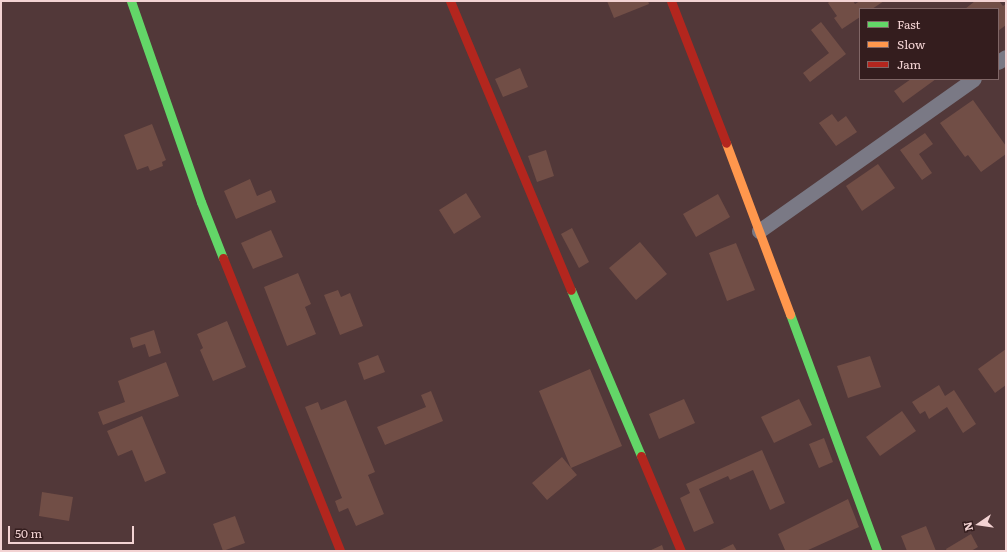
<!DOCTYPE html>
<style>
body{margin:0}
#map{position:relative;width:1007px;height:552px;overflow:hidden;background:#523839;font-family:Literata,serif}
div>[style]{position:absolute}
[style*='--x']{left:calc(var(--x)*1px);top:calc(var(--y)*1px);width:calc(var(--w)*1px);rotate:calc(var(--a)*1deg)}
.building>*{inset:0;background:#714e46}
.street>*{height:15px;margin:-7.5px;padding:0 7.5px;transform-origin:7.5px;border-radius:7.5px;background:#7a7985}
.fast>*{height:9px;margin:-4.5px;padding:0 4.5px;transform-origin:4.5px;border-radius:4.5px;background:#63d668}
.slow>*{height:9px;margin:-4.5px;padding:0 4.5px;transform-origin:4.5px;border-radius:4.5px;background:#ff974d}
.jam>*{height:9px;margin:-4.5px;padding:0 4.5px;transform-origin:4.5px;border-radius:4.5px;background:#b3261e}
span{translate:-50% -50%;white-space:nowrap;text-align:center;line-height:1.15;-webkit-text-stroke:4px #341d1e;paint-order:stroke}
.frame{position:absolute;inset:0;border:2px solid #f3d3d3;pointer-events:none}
.legend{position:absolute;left:859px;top:8px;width:140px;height:72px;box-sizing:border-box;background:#341d1e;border:1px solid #806666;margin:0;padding:5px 7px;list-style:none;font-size:12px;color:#f3d3d3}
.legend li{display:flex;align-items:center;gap:8px;height:20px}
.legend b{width:20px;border:1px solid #806666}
.north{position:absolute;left:959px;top:504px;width:40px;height:40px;-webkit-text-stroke:3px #341d1e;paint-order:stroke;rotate:257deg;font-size:11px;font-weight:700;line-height:16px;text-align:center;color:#f3d3d3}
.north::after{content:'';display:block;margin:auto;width:14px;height:18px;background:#f3d3d3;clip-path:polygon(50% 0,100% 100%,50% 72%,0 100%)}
.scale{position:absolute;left:8px;top:526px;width:126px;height:18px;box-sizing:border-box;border:2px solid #f3d3d3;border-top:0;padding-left:5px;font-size:12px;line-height:14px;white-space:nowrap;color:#f3d3d3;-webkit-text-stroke:3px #341d1e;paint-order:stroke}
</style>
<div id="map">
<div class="building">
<div style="clip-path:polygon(607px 1px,648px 1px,649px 4px,614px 18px)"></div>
<div style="clip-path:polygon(830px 1px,853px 1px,855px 4px,860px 1px,884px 1px,872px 9px,860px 9px,860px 17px,842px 29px,834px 18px,837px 16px,828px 3px)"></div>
<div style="clip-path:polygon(975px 1px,999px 1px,1003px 6px,1006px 4px,1006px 25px,998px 31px,998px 9px,965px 9px)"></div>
<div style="clip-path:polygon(821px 22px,846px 54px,810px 82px,803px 73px,829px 53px,811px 30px)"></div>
<div style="clip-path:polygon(520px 68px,528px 87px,503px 97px,495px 79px)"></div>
<div style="clip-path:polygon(911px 79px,936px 79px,903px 103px,894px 91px)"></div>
<div style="clip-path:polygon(973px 100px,1006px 146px,1006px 154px,981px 172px,968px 155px,965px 157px,940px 123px)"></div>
<div style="clip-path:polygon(832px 114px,838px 122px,846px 116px,857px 132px,836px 146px,819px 123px)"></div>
<div style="clip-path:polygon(152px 124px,166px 160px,162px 162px,163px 166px,150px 171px,148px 166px,137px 170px,124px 135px)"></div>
<div style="clip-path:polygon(925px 133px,933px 144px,919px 154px,932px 173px,922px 180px,900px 150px)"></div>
<div style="clip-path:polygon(546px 150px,554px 176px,537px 182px,528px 156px)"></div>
<div style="clip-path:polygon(878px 164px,895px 188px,862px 211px,846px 186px)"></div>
<div style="clip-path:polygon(250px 179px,257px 196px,271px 190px,276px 202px,236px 219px,224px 191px)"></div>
<div style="clip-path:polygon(466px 193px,481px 217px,454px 234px,439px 210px)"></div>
<div style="clip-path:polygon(718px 194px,730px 217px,696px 237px,683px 214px)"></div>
<div style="clip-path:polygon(572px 228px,589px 262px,579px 268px,561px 234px)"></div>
<div style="clip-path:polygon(271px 230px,283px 257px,253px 269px,241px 243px)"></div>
<div style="clip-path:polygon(640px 242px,667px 274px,636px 300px,609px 268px)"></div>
<div style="clip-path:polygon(736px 243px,755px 290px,727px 301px,709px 253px)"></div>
<div style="clip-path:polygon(298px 273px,311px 304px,305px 307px,316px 334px,287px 346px,264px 287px)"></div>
<div style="clip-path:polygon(338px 290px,341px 297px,350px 293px,363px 326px,340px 335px,324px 295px)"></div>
<div style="clip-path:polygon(227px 321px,246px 367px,213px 381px,200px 350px,203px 348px,197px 334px)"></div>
<div style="clip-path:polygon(154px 330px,161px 353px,149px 357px,145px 344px,133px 348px,130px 338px)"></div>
<div style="clip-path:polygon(1006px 349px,1006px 385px,995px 393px,978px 369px)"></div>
<div style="clip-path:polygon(378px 355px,385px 372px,364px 380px,358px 363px)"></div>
<div style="clip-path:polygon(870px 356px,881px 387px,848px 398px,837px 366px)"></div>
<div style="clip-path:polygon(166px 362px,179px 396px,103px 425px,98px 412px,125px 402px,118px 381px)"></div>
<div style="clip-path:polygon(590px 369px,622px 446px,571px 468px,577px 475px,547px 500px,532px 483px,562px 457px,571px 468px,539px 391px)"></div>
<div style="clip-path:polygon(939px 385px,945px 396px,954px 390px,976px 424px,963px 433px,947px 407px,929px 419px,925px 411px,920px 414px,912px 402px)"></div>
<div style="clip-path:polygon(431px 391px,443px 421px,385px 445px,377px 427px,426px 407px,421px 395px)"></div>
<div style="clip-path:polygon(684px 399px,695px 423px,659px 439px,649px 414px)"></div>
<div style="clip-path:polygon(799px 399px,812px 425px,774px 443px,761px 417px)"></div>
<div style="clip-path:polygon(346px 400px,375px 472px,368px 475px,384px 514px,356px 526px,348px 508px,339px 512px,335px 501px,342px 498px,305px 407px,318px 402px,321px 410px)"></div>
<div style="clip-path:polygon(902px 411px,916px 431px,880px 456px,866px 437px)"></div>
<div style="clip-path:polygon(142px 416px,166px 473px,145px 482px,132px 450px,118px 456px,107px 431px)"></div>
<div style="clip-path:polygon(824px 438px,833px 462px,819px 468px,809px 444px)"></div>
<div style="clip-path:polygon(762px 450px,785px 503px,770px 510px,753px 470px,730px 480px,728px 476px,699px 489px,714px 523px,694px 532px,680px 498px,690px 493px,686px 484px)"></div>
<div style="clip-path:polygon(42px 492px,73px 497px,69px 521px,39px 516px)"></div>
<div style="clip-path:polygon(848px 499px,859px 527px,806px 551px,783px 551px,785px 550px,778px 534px)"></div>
<div style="clip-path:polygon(235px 516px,245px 543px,223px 551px,213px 524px)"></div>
<div style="clip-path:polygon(926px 526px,936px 551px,907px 551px,901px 536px)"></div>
<div style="clip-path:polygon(971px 534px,978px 547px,971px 551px,947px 551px,946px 549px)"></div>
<div style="clip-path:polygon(733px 544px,737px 551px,718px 551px)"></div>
<div style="clip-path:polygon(662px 545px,664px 551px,649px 551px)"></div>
</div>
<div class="street">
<div style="--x:998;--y:62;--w:9;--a:-32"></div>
<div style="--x:759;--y:231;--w:263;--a:-35.3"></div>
</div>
<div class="fast">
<div style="--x:131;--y:1;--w:213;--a:70.8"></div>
<div style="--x:201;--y:202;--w:60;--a:68.6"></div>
<div style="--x:571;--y:290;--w:180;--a:67.1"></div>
<div style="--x:790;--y:314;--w:252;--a:69.8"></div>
</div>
<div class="slow">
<div style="--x:726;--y:143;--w:183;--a:69.5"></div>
</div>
<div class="jam">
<div style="--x:450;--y:1;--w:313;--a:67.3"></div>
<div style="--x:671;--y:1;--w:152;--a:68.8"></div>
<div style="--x:223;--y:258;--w:315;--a:68.2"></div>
<div style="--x:641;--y:456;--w:103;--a:67.2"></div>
</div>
<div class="frame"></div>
<ul class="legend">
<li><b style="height:5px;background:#63d668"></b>Fast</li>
<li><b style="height:5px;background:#ff974d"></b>Slow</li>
<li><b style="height:5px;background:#b3261e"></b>Jam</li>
</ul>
<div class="north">N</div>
<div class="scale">50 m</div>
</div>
